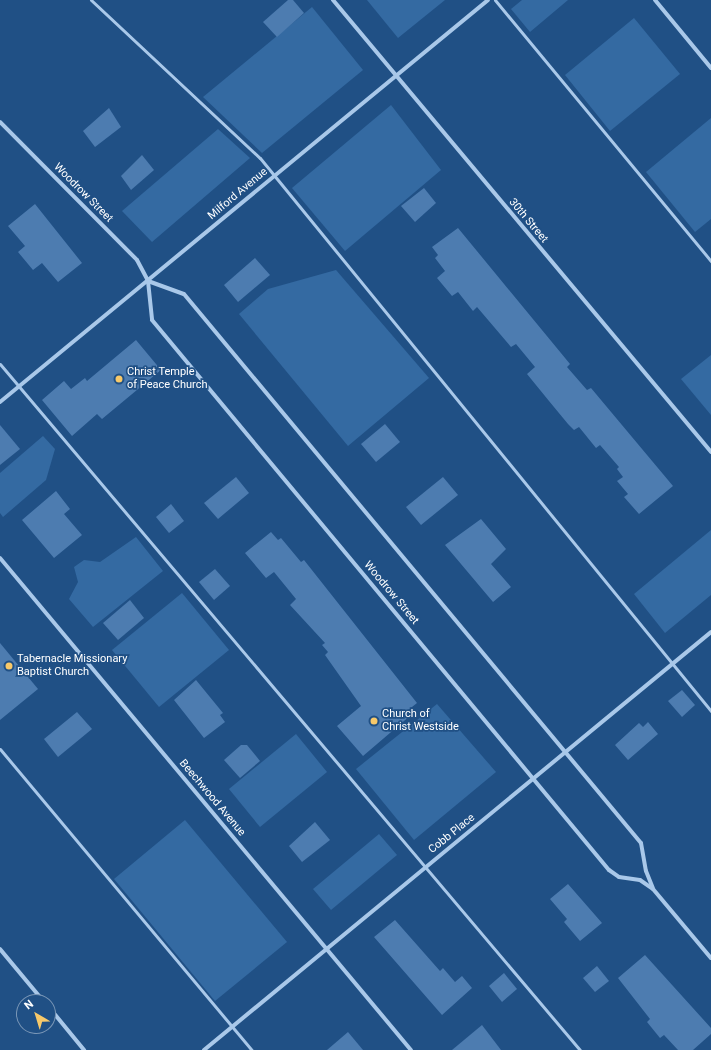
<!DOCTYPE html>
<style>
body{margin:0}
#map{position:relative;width:711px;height:1050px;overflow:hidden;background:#205085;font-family:Roboto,sans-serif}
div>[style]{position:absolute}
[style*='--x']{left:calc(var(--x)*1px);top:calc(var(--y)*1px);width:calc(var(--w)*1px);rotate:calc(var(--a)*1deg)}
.green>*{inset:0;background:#346aa2}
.building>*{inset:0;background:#4d7cb0}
.lane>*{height:3px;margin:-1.5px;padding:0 1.5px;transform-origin:1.5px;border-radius:1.5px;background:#a9c8e9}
.street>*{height:4px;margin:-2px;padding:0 2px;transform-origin:2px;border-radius:2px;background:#a9c8e9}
.dots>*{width:11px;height:11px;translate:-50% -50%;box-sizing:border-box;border:2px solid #205085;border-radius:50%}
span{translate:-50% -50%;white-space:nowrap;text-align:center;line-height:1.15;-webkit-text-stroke:3.5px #205085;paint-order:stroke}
.street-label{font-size:11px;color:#fff}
.poi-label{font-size:11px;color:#fff}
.left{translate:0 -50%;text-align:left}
.north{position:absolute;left:16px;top:994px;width:40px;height:40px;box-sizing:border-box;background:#205085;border:1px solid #7996b6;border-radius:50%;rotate:322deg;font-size:11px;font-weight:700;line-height:16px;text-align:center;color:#fff}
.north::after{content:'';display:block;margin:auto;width:14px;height:18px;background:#f7c96a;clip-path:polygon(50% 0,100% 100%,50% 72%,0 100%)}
</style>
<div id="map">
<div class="green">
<div style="clip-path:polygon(367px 0,445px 0,398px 38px)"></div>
<div style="clip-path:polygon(522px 0,568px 0,530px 32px,511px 9px)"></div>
<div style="clip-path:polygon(312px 7px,363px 70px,262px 153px,203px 97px)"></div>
<div style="clip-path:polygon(634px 18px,680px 74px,610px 131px,565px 75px)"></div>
<div style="clip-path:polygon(391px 105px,441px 170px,345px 251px,292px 188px)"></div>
<div style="clip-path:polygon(711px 118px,711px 219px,695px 232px,646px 172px)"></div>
<div style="clip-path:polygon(218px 129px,250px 158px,152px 242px,122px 211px)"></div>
<div style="clip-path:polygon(336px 270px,429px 378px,348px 446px,239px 314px,268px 289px)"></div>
<div style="clip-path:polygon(711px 355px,711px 415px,681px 379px)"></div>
<div style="clip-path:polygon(43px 436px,55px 449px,46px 480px,3px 517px,0 513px,0 473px)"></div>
<div style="clip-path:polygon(711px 530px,711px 595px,665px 633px,634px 594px)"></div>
<div style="clip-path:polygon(136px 537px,163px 571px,93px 627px,69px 599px,78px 582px,74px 567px,84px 560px,100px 562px)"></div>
<div style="clip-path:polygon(182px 593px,229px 650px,159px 707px,112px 650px)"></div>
<div style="clip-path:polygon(437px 704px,496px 772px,414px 840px,356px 769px)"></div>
<div style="clip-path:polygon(296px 734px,327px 772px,260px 827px,229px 789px)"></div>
<div style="clip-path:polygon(185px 820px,287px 942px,215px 1001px,114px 879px)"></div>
<div style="clip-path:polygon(379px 834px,397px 855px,331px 910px,313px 889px)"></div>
</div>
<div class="building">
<div style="clip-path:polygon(288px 0,293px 0,304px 13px,277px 37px,263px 22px)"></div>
<div style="clip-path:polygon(109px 108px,121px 127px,95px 147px,83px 131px)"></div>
<div style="clip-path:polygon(142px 155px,154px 170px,131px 190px,121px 176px)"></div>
<div style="clip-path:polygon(424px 188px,436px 203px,415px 222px,401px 206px)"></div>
<div style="clip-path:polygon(35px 204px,82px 263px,58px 282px,42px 263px,33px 270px,18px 252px,25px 246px,8px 226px)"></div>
<div style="clip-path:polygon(458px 228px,570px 364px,567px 367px,587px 390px,591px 388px,673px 486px,639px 514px,624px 497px,628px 494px,617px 481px,623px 477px,617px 469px,619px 467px,600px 445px,596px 448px,579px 427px,574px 430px,568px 424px,549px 401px,527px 374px,535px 367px,516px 344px,511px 347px,477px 307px,473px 311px,458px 292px,452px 296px,437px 278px,445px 271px,435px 258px,438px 255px,432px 247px)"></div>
<div style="clip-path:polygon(255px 258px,270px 275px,238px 302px,224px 285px)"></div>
<div style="clip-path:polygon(136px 340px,161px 370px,102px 419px,97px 414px,72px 436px,42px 400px,64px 381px,71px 389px,85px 378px,87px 381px)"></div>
<div style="clip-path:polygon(385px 424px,400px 442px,376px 462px,361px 444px)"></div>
<div style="clip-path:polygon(0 425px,20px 449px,0 465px)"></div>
<div style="clip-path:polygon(236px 477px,249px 493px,218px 519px,204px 503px)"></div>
<div style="clip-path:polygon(443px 477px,458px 495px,421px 525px,406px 507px)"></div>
<div style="clip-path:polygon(56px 491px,70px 509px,64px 514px,82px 535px,54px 558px,22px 520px)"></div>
<div style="clip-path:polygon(171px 504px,184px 521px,169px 533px,156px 517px)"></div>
<div style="clip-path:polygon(481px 519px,506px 549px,491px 564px,511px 587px,493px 602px,445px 545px)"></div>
<div style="clip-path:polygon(271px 532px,278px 540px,281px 538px,301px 562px,304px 560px,417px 703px,407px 711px,411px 715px,363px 756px,337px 726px,361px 706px,325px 655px,328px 652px,322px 645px,325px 643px,290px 605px,296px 599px,274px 572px,266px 578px,245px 553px)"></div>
<div style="clip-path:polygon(215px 569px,230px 586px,214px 600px,199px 582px)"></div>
<div style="clip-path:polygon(130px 600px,144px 618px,118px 640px,103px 623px)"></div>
<div style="clip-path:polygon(0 643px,38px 689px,0 720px)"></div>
<div style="clip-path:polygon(196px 680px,223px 713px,220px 715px,225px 722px,204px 738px,174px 700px)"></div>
<div style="clip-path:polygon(682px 690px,695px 705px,682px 717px,668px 701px)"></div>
<div style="clip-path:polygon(77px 712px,92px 729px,58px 757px,44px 739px)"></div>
<div style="clip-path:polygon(648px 722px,658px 734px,628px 760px,615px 745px,639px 723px,643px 727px)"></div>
<div style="clip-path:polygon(241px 745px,247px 745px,260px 761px,240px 778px,224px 760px)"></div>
<div style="clip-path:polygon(315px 822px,330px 840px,302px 862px,289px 846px)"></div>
<div style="clip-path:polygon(568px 884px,602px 923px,580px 941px,564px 922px,567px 919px,550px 899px)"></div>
<div style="clip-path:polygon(395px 920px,440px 971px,443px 968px,455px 982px,462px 976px,472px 988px,442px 1015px,374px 937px)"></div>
<div style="clip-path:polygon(645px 955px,711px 1028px,711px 1034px,693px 1050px,678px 1050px,664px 1035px,660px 1038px,647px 1022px,650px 1019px,618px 978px)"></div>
<div style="clip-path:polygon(597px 966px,609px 981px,595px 992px,583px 978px)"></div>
<div style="clip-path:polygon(504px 973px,517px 989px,502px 1002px,489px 986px)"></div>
<div style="clip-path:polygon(482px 1025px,501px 1050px,452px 1050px)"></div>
<div style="clip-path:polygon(348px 1032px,363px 1050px,327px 1050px)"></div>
</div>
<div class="lane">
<div style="--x:91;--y:0;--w:231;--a:43.1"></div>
<div style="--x:260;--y:158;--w:714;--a:50.8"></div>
<div style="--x:495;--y:0;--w:339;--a:50.4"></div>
<div style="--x:0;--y:364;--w:898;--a:49.79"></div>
<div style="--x:0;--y:749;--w:393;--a:50.1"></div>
</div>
<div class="street">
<div style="--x:333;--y:0;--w:589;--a:50.09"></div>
<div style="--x:655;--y:0;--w:88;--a:50.5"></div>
<div style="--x:0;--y:122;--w:194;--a:45.2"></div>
<div style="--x:137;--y:260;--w:24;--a:62"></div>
<div style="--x:148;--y:281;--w:39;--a:84"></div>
<div style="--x:152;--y:320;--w:715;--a:50.28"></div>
<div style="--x:609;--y:870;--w:12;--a:35"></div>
<div style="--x:619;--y:877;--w:21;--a:8"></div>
<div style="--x:640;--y:880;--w:16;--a:35"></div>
<div style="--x:653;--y:889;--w:90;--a:50"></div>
<div style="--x:148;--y:281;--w:38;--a:20"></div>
<div style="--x:184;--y:294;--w:714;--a:50.23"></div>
<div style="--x:641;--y:843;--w:28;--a:80"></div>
<div style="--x:646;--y:871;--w:18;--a:68"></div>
<div style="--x:0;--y:402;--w:632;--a:-39.48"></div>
<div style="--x:0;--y:558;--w:641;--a:50.13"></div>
<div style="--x:0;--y:949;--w:69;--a:50.3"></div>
<div style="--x:48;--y:1006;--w:57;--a:50.7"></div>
<div style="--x:204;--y:1050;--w:657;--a:-39.5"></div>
</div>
<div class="dots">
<div style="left:119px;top:379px;background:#f7c96a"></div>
<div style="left:9px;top:666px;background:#f7c96a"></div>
<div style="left:374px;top:721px;background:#f7c96a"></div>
</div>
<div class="street-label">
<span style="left:83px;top:193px;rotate:45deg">Woodrow Street</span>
<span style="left:238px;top:194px;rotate:-40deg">Milford Avenue</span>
<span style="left:528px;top:221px;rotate:50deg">30th Street</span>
<span style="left:391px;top:593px;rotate:50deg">Woodrow Street</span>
<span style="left:212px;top:798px;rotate:50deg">Beechwood Avenue</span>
<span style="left:452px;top:834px;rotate:-39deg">Cobb Place</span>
</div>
<div class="poi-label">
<span class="left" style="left:127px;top:379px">Christ Temple<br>of Peace Church</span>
<span class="left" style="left:17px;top:666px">Tabernacle Missionary<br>Baptist Church</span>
<span class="left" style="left:382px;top:721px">Church of<br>Christ Westside</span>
</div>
<div class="north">N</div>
</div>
